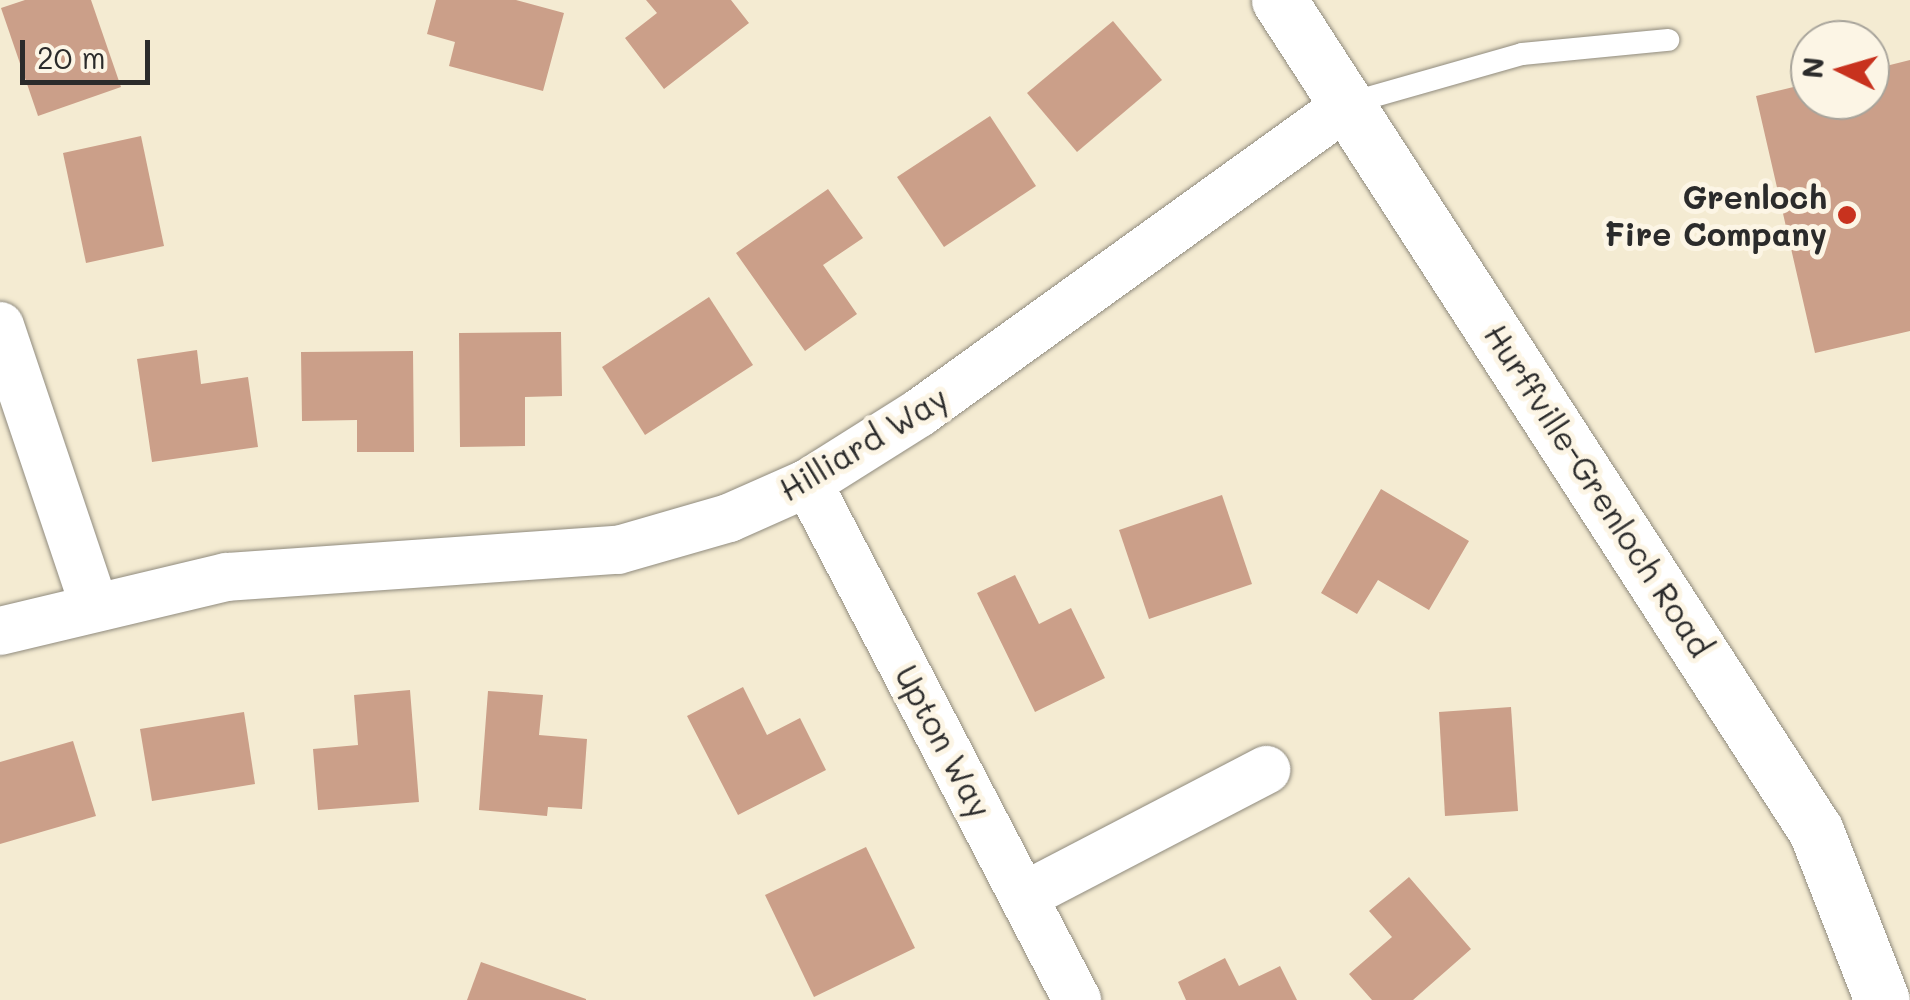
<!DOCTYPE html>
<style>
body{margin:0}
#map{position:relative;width:1910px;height:1000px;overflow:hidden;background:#f4ebd2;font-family:Mali,sans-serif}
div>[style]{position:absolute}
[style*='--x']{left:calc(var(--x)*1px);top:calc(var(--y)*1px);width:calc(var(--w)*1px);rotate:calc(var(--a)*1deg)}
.building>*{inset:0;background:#cb9f89}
.roads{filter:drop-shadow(0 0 2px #908b7e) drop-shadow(0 0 2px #908b7e)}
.lane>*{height:22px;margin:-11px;padding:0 11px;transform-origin:11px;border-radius:11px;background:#fff}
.street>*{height:48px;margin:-24px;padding:0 24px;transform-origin:24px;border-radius:24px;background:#fff}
.secondary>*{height:55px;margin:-27.5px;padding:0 27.5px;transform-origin:27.5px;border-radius:27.5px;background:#fff}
.dots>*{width:28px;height:28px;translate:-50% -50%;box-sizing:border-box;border:5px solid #fcf5e5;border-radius:50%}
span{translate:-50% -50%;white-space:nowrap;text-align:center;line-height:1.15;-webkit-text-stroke:10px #fcf5e5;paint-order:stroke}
.poi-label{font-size:32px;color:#2b2b2b;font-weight:700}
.right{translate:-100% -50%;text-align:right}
.street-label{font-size:32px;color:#2b2b2b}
.north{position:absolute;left:1790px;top:20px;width:100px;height:100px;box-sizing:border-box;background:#fcf5e5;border:2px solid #a8a49b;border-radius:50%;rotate:275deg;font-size:28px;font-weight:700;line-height:40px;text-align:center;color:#2b2b2b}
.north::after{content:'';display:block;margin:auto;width:35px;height:45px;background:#c8321e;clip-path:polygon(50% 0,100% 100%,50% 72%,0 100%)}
.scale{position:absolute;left:20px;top:40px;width:130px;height:45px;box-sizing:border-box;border:5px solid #2b2b2b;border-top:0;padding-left:12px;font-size:30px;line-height:35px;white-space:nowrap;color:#2b2b2b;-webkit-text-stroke:8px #fcf5e5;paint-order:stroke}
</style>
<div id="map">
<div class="building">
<div style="clip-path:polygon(25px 0,91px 0,121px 87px,38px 116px,1px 8px)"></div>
<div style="clip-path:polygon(436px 0,516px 0,564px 13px,543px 91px,449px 66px,455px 42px,427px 34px)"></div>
<div style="clip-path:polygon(646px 0,731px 0,749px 23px,664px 89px,625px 38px,657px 13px)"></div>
<div style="clip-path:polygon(1113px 21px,1162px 80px,1077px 152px,1027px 93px)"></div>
<div style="clip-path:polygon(1910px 60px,1910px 331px,1815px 353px,1756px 96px,1810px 83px,1810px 100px,1870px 100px,1870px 70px)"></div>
<div style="clip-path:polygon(990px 116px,1036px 186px,944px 247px,897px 177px)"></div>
<div style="clip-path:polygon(141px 136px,164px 246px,86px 263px,63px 153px)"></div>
<div style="clip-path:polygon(828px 189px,863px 238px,823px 265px,857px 314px,805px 351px,736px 253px)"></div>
<div style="clip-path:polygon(709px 297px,753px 365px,645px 435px,602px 367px)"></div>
<div style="clip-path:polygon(561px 332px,562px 396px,525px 397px,525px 446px,460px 447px,459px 333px)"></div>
<div style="clip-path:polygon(197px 350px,201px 384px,248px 377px,258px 447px,152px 462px,137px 359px)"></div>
<div style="clip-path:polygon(413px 351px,414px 452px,357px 452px,357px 420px,302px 421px,301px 352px)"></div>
<div style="clip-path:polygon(1381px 489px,1469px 541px,1429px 610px,1378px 580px,1357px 614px,1321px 593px)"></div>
<div style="clip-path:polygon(1222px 495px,1252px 584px,1149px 619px,1119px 530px)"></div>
<div style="clip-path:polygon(1015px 575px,1039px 624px,1071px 608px,1105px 678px,1035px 712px,977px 593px)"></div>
<div style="clip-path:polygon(743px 687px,767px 735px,800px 718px,826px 770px,738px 815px,687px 716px)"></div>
<div style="clip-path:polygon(410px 690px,419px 802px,318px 810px,313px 749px,358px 745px,354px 695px)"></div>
<div style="clip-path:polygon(488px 691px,543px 695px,539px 735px,587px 739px,582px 809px,548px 807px,547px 816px,479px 810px)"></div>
<div style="clip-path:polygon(1511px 707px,1518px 811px,1445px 816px,1439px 712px)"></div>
<div style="clip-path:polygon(244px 712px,255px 784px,152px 801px,140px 729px)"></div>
<div style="clip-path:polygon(73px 741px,96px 816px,0 844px,0 762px)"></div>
<div style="clip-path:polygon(866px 847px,915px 948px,814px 997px,765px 895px)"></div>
<div style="clip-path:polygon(1409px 877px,1471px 949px,1413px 1000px,1372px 1000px,1349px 974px,1392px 937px,1369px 911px)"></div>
<div style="clip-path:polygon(1225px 958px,1239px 986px,1280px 966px,1297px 1000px,1186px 1000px,1178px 982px)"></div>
<div style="clip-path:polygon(481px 962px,586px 999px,586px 1000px,467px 1000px)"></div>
</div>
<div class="roads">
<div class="lane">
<div style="--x:1350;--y:103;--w:179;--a:-15.9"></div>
<div style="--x:1522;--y:54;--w:147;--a:-5.5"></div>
</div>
<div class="street">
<div style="--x:0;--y:326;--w:294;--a:71.4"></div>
<div style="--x:808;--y:483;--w:583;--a:62.51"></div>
<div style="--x:0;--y:631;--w:233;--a:-13.4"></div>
<div style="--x:227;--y:577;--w:392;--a:-4"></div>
<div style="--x:618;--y:550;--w:116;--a:-16.1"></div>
<div style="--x:729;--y:518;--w:86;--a:-23.9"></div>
<div style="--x:808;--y:483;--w:131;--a:-32.2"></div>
<div style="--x:919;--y:413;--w:531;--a:-35.73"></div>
<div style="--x:1026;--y:895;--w:271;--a:-27.5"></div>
</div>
<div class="secondary">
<div style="--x:1279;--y:0;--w:989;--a:57.13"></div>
<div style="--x:1816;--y:831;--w:181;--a:68.7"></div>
</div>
</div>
<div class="dots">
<div style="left:1847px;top:215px;background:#c8321e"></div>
</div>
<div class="poi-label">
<span class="right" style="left:1827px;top:215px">Grenloch<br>Fire Company</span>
</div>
<div class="street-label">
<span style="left:863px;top:443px;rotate:-31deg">Hilliard Way</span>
<span style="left:1599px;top:490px;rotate:57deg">Hurffville-Grenloch Road</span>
<span style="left:944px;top:741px;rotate:62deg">Upton Way</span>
</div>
<div class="north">N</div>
<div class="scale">20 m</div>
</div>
